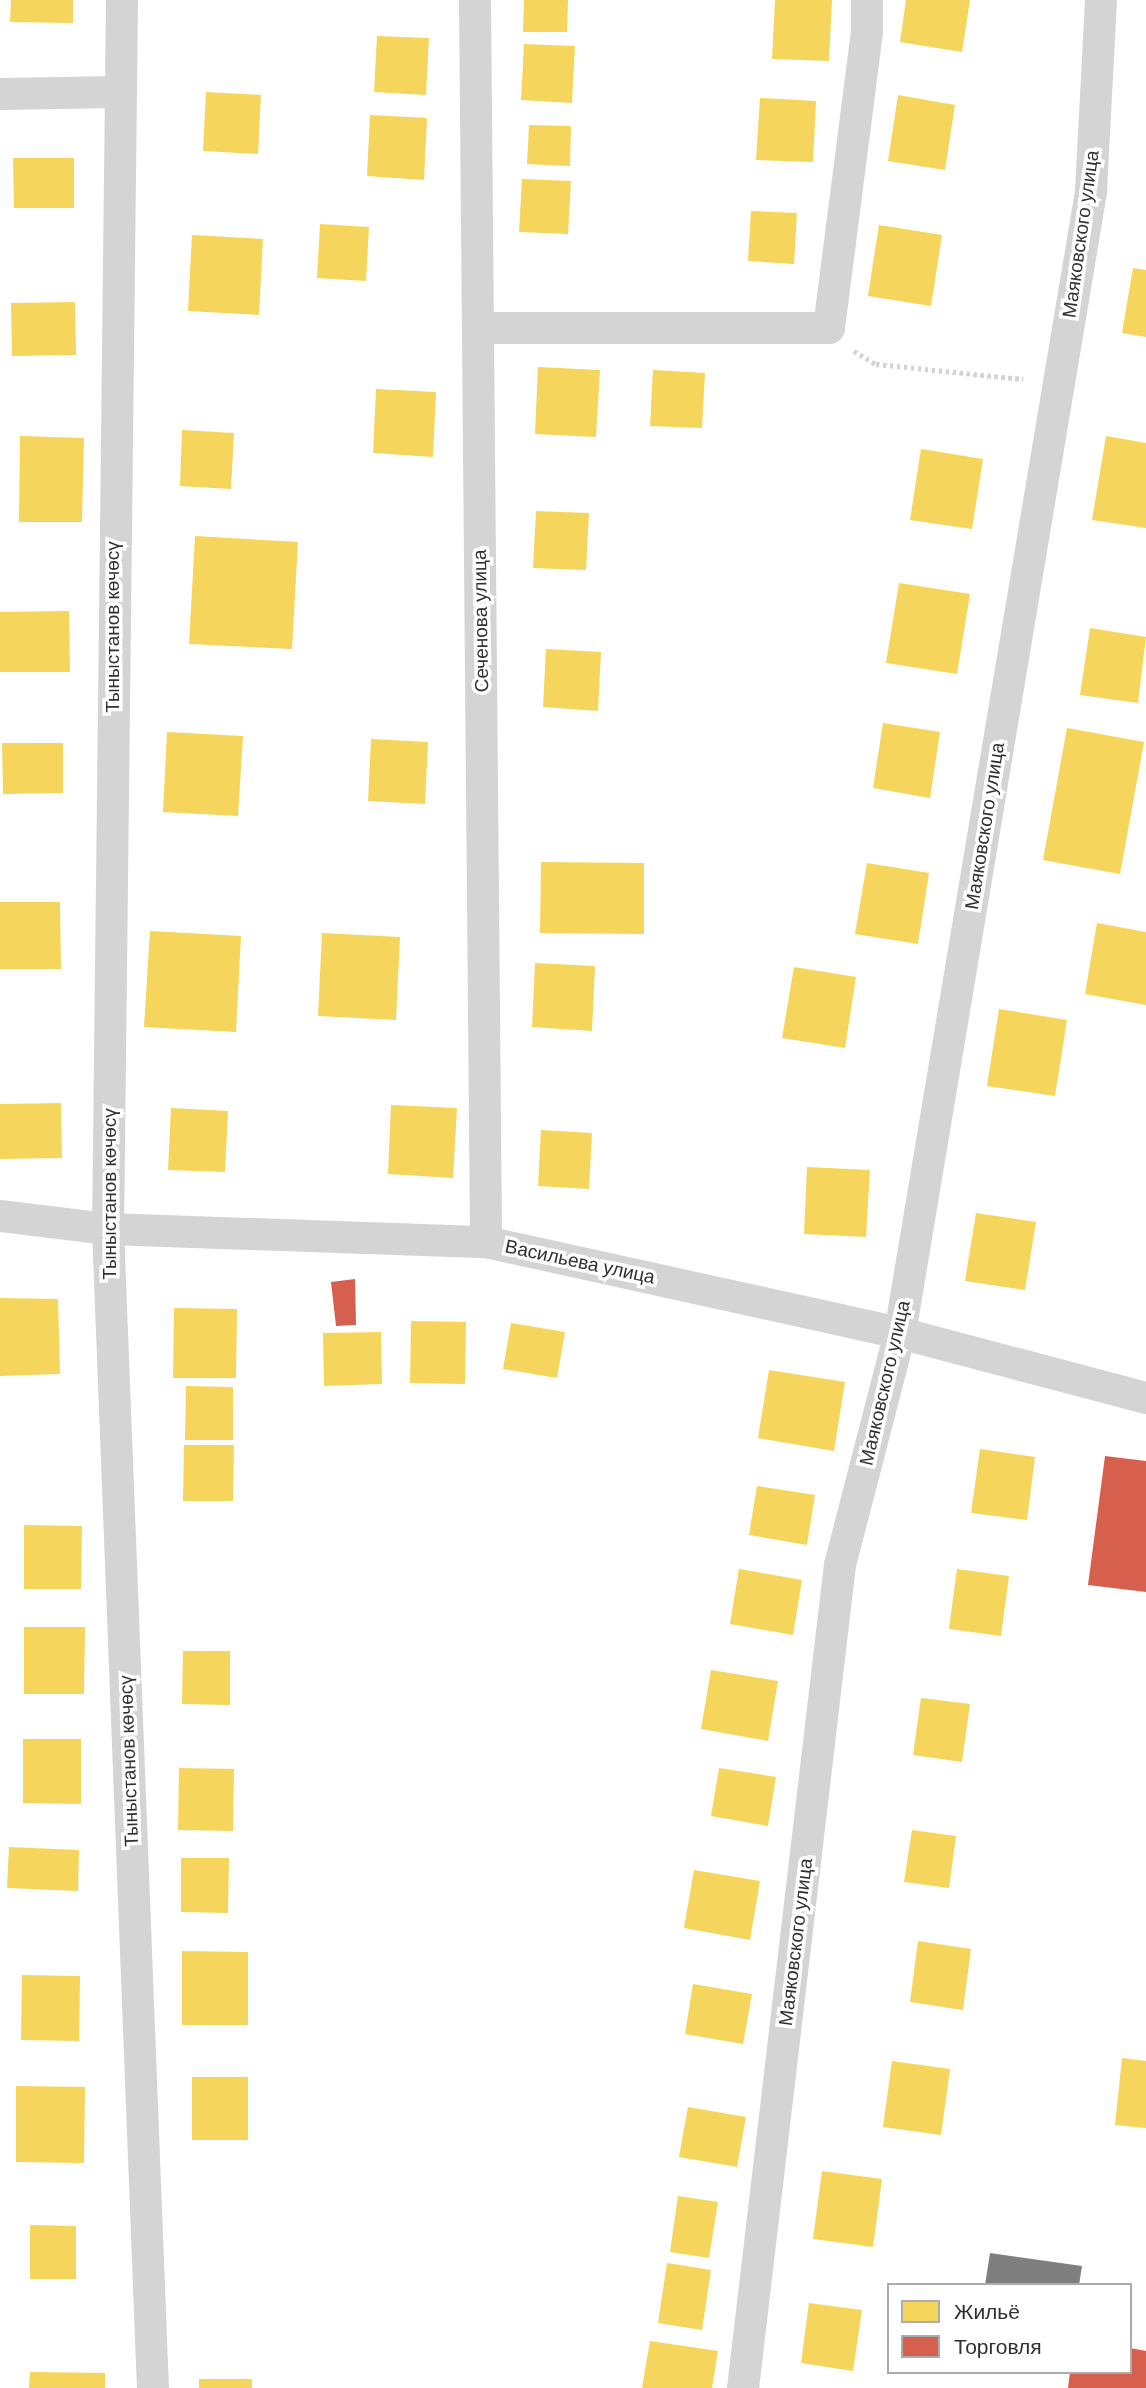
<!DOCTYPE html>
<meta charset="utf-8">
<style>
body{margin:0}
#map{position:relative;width:1146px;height:2388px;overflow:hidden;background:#fff;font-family:"DM Sans",sans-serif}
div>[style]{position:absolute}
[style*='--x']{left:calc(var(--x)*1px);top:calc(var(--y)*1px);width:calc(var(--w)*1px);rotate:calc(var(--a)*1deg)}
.homes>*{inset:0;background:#f6d55c}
.shops>*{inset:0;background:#d6604d}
.building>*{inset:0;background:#7f7f7f}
.path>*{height:4.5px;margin-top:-2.25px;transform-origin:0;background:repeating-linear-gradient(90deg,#d4d4d4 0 3.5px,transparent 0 7px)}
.minor>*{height:32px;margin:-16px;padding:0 16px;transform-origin:16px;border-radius:16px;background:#d4d4d4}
span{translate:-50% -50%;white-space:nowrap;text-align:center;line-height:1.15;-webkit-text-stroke:7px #fff;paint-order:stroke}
.street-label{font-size:19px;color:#303030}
.legend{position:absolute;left:887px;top:2283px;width:245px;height:91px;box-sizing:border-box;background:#fff;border:2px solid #acacac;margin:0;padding:9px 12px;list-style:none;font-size:21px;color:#303030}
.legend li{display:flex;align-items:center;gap:14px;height:35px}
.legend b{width:35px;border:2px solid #acacac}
</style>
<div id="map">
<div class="homes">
<div style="clip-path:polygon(11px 0,73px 0,73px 23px,10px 22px)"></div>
<div style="clip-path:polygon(524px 0,568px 0,567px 32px,523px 32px)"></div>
<div style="clip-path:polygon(775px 0,832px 0,829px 61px,772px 59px)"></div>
<div style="clip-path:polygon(906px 0,970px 0,962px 52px,900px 42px)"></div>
<div style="clip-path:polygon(377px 36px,429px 38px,426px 95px,374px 92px)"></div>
<div style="clip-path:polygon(524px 44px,575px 46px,572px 103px,521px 100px)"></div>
<div style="clip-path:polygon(206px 92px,261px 95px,258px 154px,203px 151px)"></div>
<div style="clip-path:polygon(898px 95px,955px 105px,945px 170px,888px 161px)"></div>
<div style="clip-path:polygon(760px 98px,816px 101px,813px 162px,756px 160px)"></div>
<div style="clip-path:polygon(370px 115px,427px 118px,424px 180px,367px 176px)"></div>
<div style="clip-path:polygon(529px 125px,571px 126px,570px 166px,527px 164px)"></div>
<div style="clip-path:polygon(13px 158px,74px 158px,74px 208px,14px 208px)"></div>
<div style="clip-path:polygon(522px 179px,571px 181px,568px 234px,519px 232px)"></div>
<div style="clip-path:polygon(751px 211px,797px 213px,794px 264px,748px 261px)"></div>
<div style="clip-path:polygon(320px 224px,369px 227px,366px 281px,317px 278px)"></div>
<div style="clip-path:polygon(879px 225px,942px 235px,931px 306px,868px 296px)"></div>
<div style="clip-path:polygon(192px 235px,263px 239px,259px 315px,188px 311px)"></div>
<div style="clip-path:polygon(1133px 268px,1146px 270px,1146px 337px,1122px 333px)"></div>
<div style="clip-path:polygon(75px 302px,76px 355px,12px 356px,11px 303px)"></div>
<div style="clip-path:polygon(538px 367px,600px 370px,596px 437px,535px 434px)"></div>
<div style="clip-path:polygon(653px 370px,705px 373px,702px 428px,650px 426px)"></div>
<div style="clip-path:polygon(376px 389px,436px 392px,433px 457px,373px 453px)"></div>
<div style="clip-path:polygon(182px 430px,234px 433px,231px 489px,180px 486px)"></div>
<div style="clip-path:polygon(20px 436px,84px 438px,82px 522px,19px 522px)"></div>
<div style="clip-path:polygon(1106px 436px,1146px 443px,1146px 528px,1092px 520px)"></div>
<div style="clip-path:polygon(921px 449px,983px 459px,972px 529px,910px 520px)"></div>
<div style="clip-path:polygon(536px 511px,589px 513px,586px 570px,533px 568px)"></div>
<div style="clip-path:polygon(195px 536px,298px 542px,292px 649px,189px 644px)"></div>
<div style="clip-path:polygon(899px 583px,970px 594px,957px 674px,886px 663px)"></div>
<div style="clip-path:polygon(69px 611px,70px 672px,0 672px,0 612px)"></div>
<div style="clip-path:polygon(1090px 628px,1146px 637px,1138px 703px,1080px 695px)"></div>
<div style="clip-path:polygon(546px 649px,601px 652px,598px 711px,543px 707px)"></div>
<div style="clip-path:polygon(883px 723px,940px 732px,930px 798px,873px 788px)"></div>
<div style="clip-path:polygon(1067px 728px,1144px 742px,1120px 874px,1043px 860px)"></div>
<div style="clip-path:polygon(167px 732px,243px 736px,238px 816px,163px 812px)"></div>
<div style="clip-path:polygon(371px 739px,428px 742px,425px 804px,368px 801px)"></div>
<div style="clip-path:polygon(2px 743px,63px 743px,63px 793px,3px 794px)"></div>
<div style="clip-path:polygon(541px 862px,644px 863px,644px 934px,540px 933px)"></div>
<div style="clip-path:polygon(867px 863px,929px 873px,918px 944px,855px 934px)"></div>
<div style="clip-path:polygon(0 902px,60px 902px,61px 969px,0 969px)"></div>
<div style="clip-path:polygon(1097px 923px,1146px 932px,1146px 1005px,1085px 994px)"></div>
<div style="clip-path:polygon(150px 931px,241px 936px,236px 1032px,144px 1027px)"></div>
<div style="clip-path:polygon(322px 933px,400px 937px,396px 1020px,318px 1016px)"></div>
<div style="clip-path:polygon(535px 963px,595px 966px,592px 1031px,532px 1027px)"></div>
<div style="clip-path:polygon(794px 967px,856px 977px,845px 1048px,782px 1038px)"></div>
<div style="clip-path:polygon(999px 1009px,1067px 1020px,1055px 1096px,987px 1086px)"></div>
<div style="clip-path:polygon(61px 1103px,62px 1158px,0 1159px,0 1104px)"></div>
<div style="clip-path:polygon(391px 1105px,457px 1108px,453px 1178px,388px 1174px)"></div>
<div style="clip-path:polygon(171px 1108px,228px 1111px,225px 1172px,168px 1170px)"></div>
<div style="clip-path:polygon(541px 1130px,592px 1133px,589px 1189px,538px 1186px)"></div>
<div style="clip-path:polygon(807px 1167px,870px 1170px,866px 1237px,804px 1234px)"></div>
<div style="clip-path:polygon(976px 1213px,1036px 1222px,1025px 1290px,965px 1281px)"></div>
<div style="clip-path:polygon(0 1298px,58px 1299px,60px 1374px,0 1376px)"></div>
<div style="clip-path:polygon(174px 1308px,237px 1309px,236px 1378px,173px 1378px)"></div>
<div style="clip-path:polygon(411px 1321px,466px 1322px,465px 1384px,410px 1383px)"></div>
<div style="clip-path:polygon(511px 1323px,565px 1332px,557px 1378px,503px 1369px)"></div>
<div style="clip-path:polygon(381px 1332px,382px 1384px,324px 1386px,323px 1333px)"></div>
<div style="clip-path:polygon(769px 1370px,845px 1382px,834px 1451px,758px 1438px)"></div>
<div style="clip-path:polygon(186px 1386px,233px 1387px,233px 1440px,185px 1440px)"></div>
<div style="clip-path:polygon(184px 1445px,234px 1445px,233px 1501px,183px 1501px)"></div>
<div style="clip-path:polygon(980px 1449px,1035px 1457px,1027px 1520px,971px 1513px)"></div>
<div style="clip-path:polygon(757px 1486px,815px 1495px,807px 1545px,749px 1535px)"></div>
<div style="clip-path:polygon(24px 1525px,82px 1526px,81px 1589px,24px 1589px)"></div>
<div style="clip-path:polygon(739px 1569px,802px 1580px,793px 1635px,730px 1624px)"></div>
<div style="clip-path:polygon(957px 1569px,1009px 1576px,1001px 1636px,949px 1629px)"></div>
<div style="clip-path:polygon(24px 1627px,85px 1627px,84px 1694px,24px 1694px)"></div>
<div style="clip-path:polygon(183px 1651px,230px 1651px,230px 1705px,182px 1704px)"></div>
<div style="clip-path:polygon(711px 1670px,778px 1681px,768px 1741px,701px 1729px)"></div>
<div style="clip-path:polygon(921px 1698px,970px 1704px,962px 1762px,913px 1755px)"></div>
<div style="clip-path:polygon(23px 1739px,81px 1739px,81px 1804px,23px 1803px)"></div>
<div style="clip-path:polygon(179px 1768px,234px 1769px,233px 1831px,178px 1830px)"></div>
<div style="clip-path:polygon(719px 1768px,776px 1777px,768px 1826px,711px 1816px)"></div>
<div style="clip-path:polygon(912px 1830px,956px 1836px,949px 1888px,904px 1882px)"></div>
<div style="clip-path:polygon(9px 1847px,79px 1850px,78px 1891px,7px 1888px)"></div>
<div style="clip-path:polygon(181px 1858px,229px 1858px,228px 1913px,181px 1912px)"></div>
<div style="clip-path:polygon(694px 1870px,760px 1881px,750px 1940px,684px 1928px)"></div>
<div style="clip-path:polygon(918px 1941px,971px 1949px,963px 2010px,910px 2002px)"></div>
<div style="clip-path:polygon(182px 1951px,248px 1952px,248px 2025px,182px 2025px)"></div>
<div style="clip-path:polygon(22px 1975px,80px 1976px,79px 2041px,21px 2040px)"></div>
<div style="clip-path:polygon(693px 1984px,752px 1994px,743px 2044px,685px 2034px)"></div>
<div style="clip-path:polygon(1122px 2058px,1146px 2061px,1146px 2128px,1115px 2125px)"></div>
<div style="clip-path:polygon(892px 2061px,950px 2069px,941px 2135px,883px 2127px)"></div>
<div style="clip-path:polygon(192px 2077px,248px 2077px,248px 2140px,192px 2140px)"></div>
<div style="clip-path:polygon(16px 2086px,85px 2087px,84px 2163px,16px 2162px)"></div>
<div style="clip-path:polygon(688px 2107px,746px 2117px,737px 2167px,679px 2157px)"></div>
<div style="clip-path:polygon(822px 2171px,882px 2179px,873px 2247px,813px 2239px)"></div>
<div style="clip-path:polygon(678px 2196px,718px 2202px,709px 2258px,670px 2252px)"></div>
<div style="clip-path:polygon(30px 2225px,76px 2226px,76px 2279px,30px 2279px)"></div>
<div style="clip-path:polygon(667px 2263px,711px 2270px,702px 2330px,658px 2323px)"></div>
<div style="clip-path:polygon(809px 2303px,862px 2310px,853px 2371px,801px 2363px)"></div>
<div style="clip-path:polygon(650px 2341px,718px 2351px,712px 2388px,642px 2388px)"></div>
<div style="clip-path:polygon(30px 2372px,105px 2373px,105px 2388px,29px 2388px)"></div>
<div style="clip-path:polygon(199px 2379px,252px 2379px,252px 2388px,199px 2388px)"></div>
</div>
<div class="shops">
<div style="clip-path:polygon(355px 1279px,356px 1325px,336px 1326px,331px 1282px)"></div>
<div style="clip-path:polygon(1105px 1456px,1146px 1461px,1146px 1592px,1088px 1585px)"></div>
<div style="clip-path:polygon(1130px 2348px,1146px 2351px,1146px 2388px,1068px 2388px,1070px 2372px,1130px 2372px)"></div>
</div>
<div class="building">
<div style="clip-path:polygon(990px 2253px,1082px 2266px,1079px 2285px,985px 2285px)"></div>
</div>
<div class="path">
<div style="--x:854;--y:351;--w:26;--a:31"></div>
<div style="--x:876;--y:364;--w:148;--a:5.8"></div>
</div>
<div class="minor">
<div style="--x:122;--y:0;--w:1229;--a:90.65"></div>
<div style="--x:108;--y:1229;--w:1160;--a:87.78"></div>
<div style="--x:475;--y:0;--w:1242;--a:89.49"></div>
<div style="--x:0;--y:94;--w:118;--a:-1"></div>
<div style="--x:478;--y:328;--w:351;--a:0"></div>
<div style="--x:829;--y:328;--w:298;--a:-82.7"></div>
<div style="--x:867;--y:32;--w:32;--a:-90"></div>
<div style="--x:0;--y:1216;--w:109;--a:6.9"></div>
<div style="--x:108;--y:1229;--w:378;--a:2"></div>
<div style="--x:486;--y:1242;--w:424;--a:12.4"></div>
<div style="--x:900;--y:1333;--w:254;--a:14.8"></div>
<div style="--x:743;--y:2388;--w:829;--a:-83.28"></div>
<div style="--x:840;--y:1565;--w:240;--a:-75.5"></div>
<div style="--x:900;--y:1333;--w:963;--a:-80.5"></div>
<div style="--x:1059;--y:383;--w:195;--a:-80.5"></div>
<div style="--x:1091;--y:191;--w:191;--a:-87"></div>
</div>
<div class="street-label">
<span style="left:1081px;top:234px;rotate:-82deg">Маяковского улица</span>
<span style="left:481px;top:621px;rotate:-91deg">Сеченова улица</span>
<span style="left:113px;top:627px;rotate:-90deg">Тыныстанов көчөсү</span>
<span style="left:985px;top:826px;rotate:-81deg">Маяковского улица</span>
<span style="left:110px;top:1194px;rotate:-90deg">Тыныстанов көчөсү</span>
<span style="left:580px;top:1262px;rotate:12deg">Васильева улица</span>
<span style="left:885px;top:1383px;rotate:-77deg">Маяковского улица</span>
<span style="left:129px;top:1761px;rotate:-92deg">Тыныстанов көчөсү</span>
<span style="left:796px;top:1942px;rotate:-83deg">Маяковского улица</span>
</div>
<ul class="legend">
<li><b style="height:19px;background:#f6d55c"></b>Жильё</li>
<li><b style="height:19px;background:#d6604d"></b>Торговля</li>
</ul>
</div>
